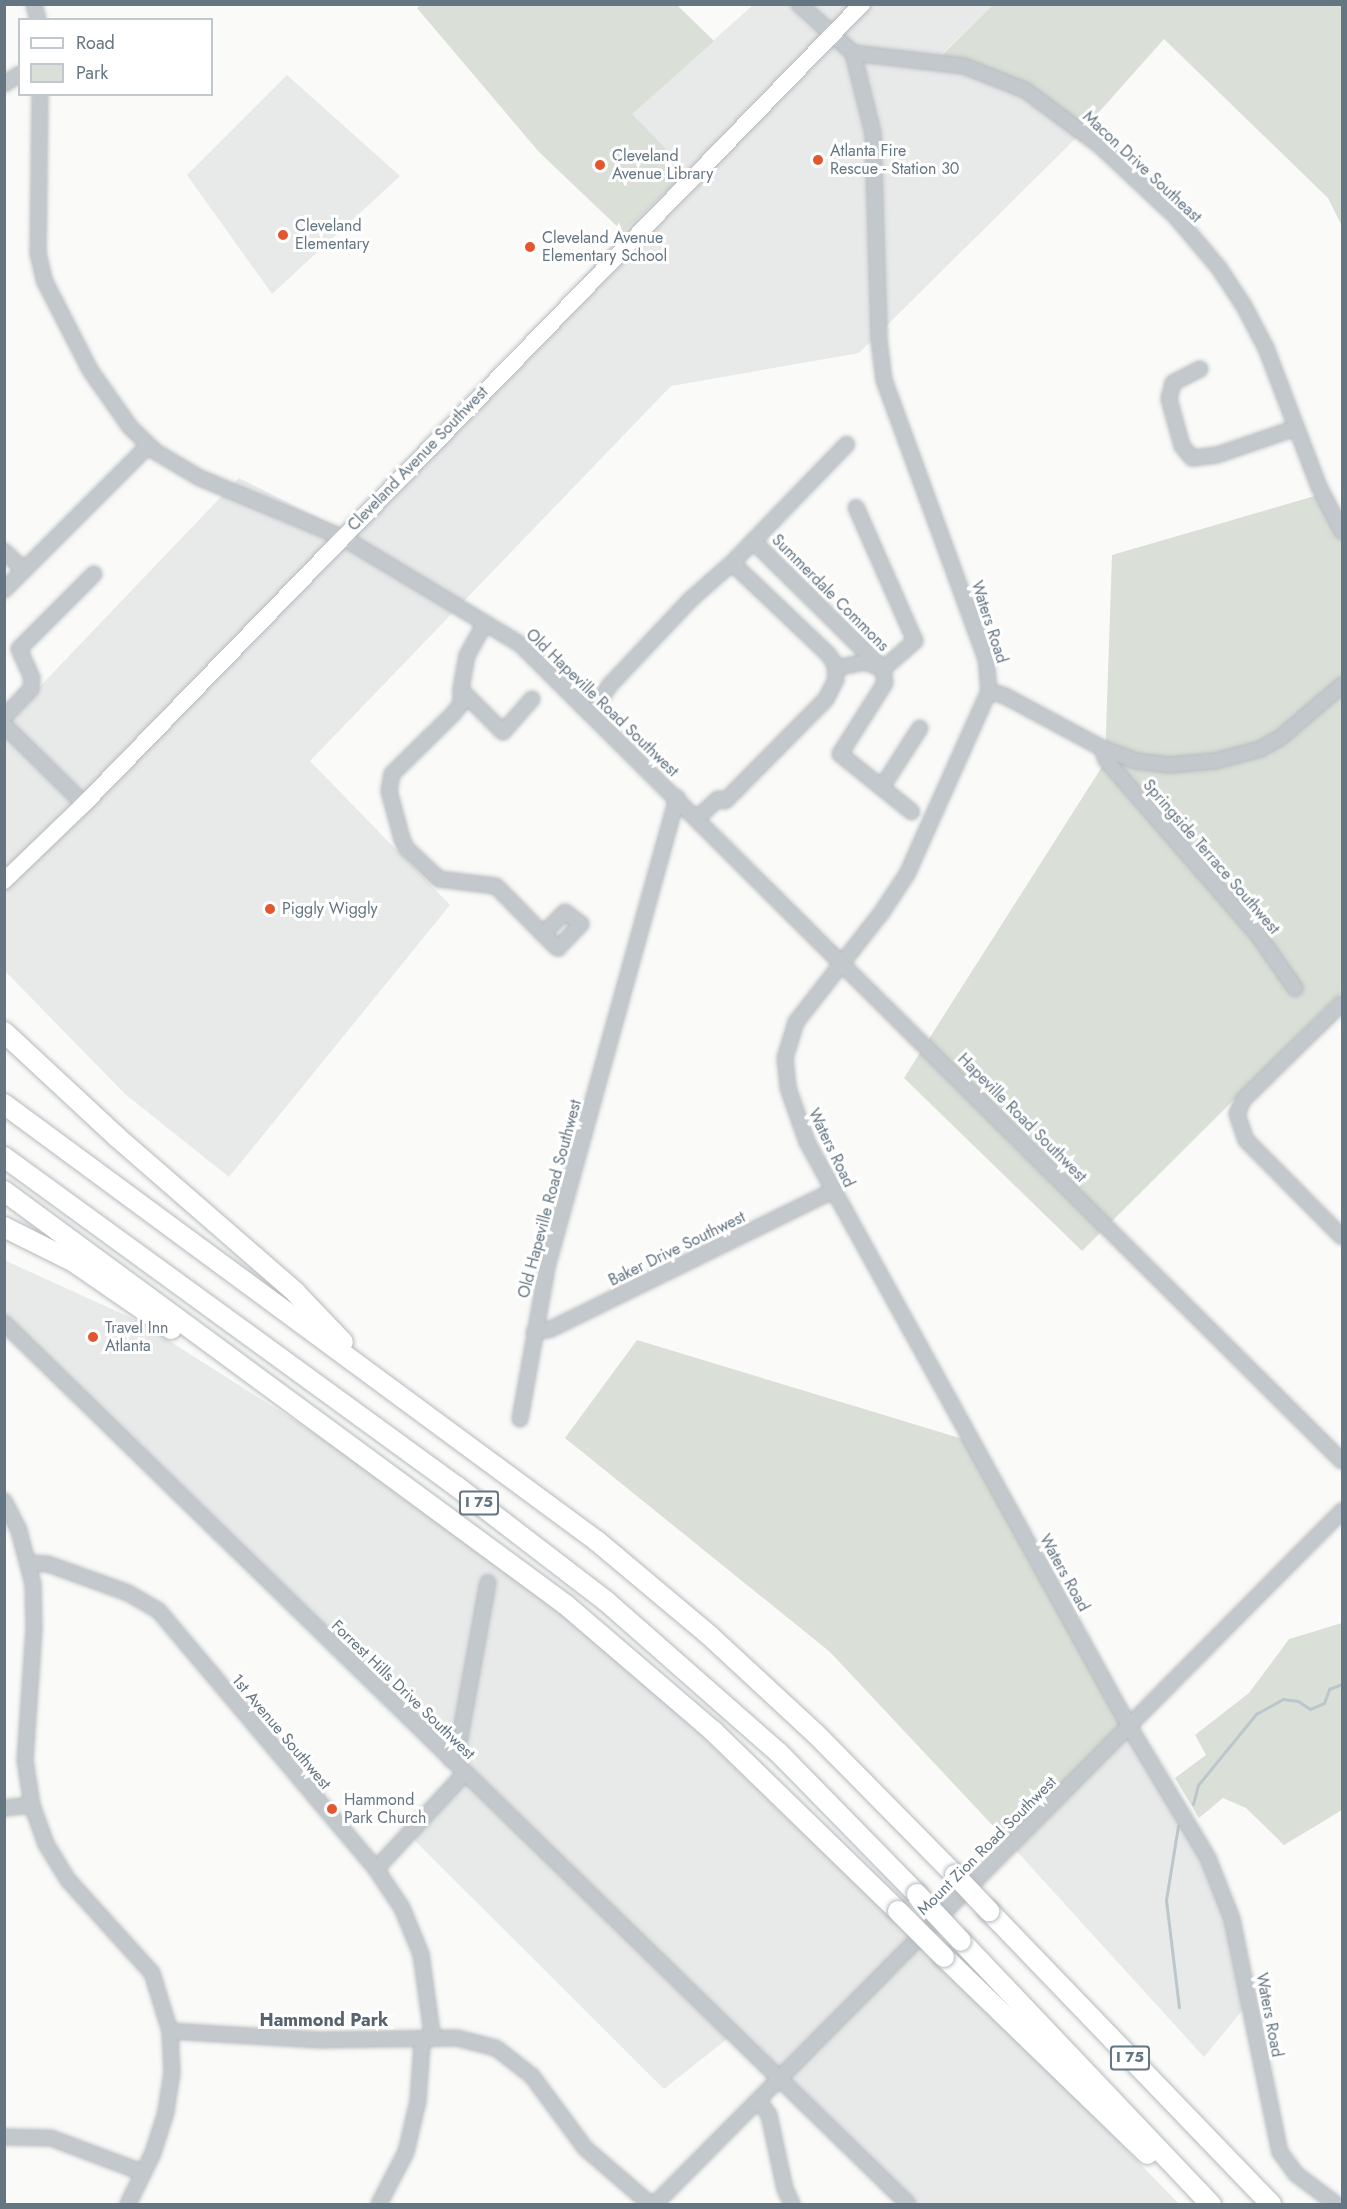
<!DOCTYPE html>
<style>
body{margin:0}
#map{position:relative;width:1347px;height:2209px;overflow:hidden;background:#fafaf8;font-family:Jost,sans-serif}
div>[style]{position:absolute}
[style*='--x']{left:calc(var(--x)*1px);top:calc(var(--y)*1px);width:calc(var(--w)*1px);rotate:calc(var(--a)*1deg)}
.built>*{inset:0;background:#e8e9e9}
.green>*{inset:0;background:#dadfd7}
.stream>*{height:3px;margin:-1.5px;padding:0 1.5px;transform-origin:1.5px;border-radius:1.5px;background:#bbc7cb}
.roads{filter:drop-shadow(0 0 2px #b5babe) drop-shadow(0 0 2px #b5babe)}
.minor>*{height:14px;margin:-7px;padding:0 7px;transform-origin:7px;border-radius:7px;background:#c3c8cc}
.major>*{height:16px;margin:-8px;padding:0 8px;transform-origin:8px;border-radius:8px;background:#fff}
.highway>*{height:20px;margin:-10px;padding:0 10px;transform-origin:10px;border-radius:10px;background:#fff}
.bridges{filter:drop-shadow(0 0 2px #b4b9bd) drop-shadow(0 0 2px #b4b9bd)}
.highway-bridge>*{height:20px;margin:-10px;padding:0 10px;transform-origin:10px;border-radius:10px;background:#fff}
.dots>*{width:16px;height:16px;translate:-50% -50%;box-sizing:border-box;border:3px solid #fff;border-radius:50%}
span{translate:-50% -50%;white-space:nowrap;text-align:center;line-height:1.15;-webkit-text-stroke:6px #fff;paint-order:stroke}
.shield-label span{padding:2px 4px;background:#fff;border:2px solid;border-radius:4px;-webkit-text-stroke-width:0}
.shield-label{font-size:15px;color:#657683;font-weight:700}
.poi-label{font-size:16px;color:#657683}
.left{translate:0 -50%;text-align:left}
.street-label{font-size:16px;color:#657683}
.neighbourhood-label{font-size:18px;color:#57646e;font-weight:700}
.frame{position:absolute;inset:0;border:6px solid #657683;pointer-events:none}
.legend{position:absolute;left:18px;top:18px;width:195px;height:78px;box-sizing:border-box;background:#fff;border:2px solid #c1c8cd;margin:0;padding:8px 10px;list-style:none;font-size:18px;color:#657683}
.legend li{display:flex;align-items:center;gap:12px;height:30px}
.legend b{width:30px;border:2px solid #c1c8cd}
</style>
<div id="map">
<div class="built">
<div style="clip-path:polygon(753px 5px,993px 5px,933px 63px,1014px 87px,1076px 138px,859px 353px,671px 386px,310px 761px,450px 905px,229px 1177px,125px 1094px,5px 971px,5px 723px,239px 478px,341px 529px,534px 334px,623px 232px,688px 170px,631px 114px)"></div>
<div style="clip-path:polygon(287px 75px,400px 176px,272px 294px,187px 175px)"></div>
<div style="clip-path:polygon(4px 1260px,138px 1321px,311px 1431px,524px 1581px,664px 1700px,1048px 2069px,1179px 2204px,904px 2204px,732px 2035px,664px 2089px,408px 1834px,463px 1777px,5px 1332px)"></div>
<div style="clip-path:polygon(1128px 1731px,1202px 1843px,1250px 2001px,1204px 2057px,1010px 1844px)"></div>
</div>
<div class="green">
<div style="clip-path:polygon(421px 4px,677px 5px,714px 41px,632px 114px,688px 171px,623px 232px,539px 152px,417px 8px)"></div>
<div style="clip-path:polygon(993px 5px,1342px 5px,1342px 226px,1328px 198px,1164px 39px,1076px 138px,1014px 87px,933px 64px)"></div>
<div style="clip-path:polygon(1322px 494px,1342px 529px,1342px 992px,1082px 1251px,904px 1078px,1105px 762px,1112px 555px)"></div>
<div style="clip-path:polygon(637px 1340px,976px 1443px,1128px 1731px,1010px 1844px,830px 1652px,565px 1438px)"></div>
<div style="clip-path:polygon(1342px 1623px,1342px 1810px,1284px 1845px,1246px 1808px,1223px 1798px,1199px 1818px,1175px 1778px,1206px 1755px,1195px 1735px,1249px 1693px,1289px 1639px)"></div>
</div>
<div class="stream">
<div style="--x:1193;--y:1804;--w:20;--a:-75"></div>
<div style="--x:1198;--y:1785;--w:92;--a:-50.8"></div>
<div style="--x:1256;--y:1714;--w:31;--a:-29"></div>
<div style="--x:1283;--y:1699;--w:15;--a:8"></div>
<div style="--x:1298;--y:1701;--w:14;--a:34"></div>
<div style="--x:1310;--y:1709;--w:15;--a:-23"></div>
<div style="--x:1324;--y:1703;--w:15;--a:-70"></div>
<div style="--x:1329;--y:1689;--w:14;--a:-21"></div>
<div style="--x:1178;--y:1826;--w:75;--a:99.2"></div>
<div style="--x:1166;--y:1900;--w:108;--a:83.1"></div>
</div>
<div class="roads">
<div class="minor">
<div style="--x:34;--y:4;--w:16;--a:76"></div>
<div style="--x:799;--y:4;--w:73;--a:42.2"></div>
<div style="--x:853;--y:53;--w:112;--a:6.7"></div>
<div style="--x:964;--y:66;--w:66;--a:21.5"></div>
<div style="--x:1025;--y:90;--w:92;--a:36.6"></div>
<div style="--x:1099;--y:145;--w:105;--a:43.1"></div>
<div style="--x:1176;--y:217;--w:67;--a:49.9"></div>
<div style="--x:1219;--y:268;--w:45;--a:56.7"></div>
<div style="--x:1244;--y:306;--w:47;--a:62.4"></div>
<div style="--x:1266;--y:348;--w:149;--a:69.1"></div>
<div style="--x:1319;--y:487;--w:50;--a:62.4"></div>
<div style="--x:853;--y:53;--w:82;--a:76"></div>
<div style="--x:873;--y:133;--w:207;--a:88.3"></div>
<div style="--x:879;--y:340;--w:40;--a:82.9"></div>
<div style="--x:884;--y:380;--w:296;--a:69.9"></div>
<div style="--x:986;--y:658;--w:33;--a:85"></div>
<div style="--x:989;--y:691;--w:201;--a:114.1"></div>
<div style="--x:907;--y:874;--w:45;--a:123.3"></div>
<div style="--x:882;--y:912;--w:140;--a:128"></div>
<div style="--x:796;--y:1022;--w:38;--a:107"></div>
<div style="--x:785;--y:1058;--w:30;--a:84"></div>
<div style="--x:788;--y:1088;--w:57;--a:70.6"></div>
<div style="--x:807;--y:1142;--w:667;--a:61.13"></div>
<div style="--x:1129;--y:1726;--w:154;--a:59.1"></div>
<div style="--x:1208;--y:1858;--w:66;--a:68.5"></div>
<div style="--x:1232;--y:1919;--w:238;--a:78.4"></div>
<div style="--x:1280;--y:2152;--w:27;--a:54"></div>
<div style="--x:1296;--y:2174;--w:50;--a:36.9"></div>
<div style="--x:4;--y:84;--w:19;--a:-32"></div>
<div style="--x:40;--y:94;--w:159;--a:90.7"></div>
<div style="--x:38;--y:253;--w:28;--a:77"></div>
<div style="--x:44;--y:280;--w:101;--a:62.9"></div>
<div style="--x:90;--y:370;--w:70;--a:54.9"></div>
<div style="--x:130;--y:427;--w:36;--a:44"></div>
<div style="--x:156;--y:452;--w:51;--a:30.6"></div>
<div style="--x:200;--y:478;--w:154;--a:22.6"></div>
<div style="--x:342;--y:537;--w:208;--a:31"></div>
<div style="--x:520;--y:644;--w:1159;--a:44.83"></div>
<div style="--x:1200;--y:369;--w:30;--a:153"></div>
<div style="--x:1173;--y:383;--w:16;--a:104"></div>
<div style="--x:1169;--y:399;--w:49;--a:74.5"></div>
<div style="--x:1182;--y:446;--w:16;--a:50"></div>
<div style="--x:1192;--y:458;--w:25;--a:-7"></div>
<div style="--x:1217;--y:455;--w:83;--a:-18.9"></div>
<div style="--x:753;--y:541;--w:182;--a:44.6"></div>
<div style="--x:883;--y:669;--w:14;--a:82"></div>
<div style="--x:885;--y:683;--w:84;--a:122.4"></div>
<div style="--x:840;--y:754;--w:92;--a:38.9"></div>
<div style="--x:4;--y:551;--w:28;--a:44"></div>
<div style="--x:4;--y:590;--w:204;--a:-45"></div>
<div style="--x:485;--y:623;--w:37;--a:119"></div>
<div style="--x:467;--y:655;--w:36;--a:100"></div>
<div style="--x:461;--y:690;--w:59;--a:45"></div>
<div style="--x:503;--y:732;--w:44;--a:-48.7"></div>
<div style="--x:835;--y:668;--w:31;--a:-11"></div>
<div style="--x:865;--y:662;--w:19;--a:21"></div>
<div style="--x:883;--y:669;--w:43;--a:-41.2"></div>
<div style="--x:915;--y:641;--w:146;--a:-113.8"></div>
<div style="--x:461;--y:690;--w:14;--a:90"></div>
<div style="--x:461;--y:704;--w:13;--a:129"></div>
<div style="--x:453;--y:714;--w:86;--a:135.5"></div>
<div style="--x:392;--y:774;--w:17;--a:100"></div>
<div style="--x:389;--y:791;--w:50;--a:74.8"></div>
<div style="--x:402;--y:839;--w:10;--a:66"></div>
<div style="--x:406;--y:848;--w:45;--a:43.2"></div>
<div style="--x:439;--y:879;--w:57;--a:7"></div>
<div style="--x:496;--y:886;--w:67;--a:45.6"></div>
<div style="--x:543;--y:934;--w:17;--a:45"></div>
<div style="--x:555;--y:946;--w:4;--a:34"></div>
<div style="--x:558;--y:948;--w:33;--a:-46"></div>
<div style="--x:581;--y:924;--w:20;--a:-143"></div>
<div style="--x:565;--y:912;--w:31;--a:135"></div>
<div style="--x:989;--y:691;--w:17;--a:17"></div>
<div style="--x:1005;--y:696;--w:110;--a:28.2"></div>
<div style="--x:1102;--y:748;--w:36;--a:21"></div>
<div style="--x:1136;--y:761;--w:33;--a:7"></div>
<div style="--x:1169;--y:765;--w:46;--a:-5"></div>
<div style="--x:1215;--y:761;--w:47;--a:-14.9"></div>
<div style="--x:1260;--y:749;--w:23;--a:-29"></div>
<div style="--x:1280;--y:738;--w:82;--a:-40.5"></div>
<div style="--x:591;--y:714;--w:35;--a:-57"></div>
<div style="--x:610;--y:685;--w:117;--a:-46.7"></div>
<div style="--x:690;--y:600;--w:56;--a:-41.4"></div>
<div style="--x:732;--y:563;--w:165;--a:-46"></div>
<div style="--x:4;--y:717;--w:39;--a:-46"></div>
<div style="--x:31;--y:689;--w:11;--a:-85"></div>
<div style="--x:32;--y:678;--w:32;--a:-114"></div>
<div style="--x:19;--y:649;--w:106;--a:-45"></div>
<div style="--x:4;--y:725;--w:112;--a:44.6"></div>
<div style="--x:1102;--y:748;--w:13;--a:72"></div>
<div style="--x:1106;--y:760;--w:232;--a:49"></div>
<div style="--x:1258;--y:935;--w:65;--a:55.1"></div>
<div style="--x:882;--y:787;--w:70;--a:-57.2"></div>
<div style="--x:697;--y:818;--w:28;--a:-42"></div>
<div style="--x:718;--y:799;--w:7;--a:16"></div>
<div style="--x:725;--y:801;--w:16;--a:-45"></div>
<div style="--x:736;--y:790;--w:128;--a:-45.3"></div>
<div style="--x:826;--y:699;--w:22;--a:-63"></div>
<div style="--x:836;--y:679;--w:15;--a:-94"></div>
<div style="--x:835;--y:664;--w:12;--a:-125"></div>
<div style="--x:828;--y:654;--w:132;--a:-136.5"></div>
<div style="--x:1342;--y:1003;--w:139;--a:135.6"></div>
<div style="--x:1243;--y:1100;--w:15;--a:113"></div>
<div style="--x:1237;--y:1114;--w:28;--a:71"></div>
<div style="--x:1246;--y:1140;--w:136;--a:45.3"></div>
<div style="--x:4;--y:1323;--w:1262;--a:44.26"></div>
<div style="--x:534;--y:1332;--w:17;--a:-10"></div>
<div style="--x:551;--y:1329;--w:314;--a:-26.1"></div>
<div style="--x:520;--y:1419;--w:154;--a:-79.9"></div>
<div style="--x:547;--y:1267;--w:487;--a:-74.5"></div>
<div style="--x:4;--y:1501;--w:34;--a:63"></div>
<div style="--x:19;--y:1531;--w:55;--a:75.2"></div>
<div style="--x:33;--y:1584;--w:45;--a:88.7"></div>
<div style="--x:34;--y:1629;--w:131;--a:93.9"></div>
<div style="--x:25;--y:1760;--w:46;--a:81.2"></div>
<div style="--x:32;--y:1805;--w:41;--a:70.3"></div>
<div style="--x:46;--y:1844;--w:42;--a:58.6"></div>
<div style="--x:68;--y:1880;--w:125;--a:47.9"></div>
<div style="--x:152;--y:1973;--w:61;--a:72.8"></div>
<div style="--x:170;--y:2031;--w:42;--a:87.3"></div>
<div style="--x:172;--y:2073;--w:39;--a:99"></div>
<div style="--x:166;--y:2112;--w:43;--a:107.6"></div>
<div style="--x:153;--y:2153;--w:57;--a:116.1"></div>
<div style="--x:30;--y:1563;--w:18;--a:3"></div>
<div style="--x:48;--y:1564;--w:85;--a:19.9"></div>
<div style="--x:128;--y:1593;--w:34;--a:30"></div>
<div style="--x:158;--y:1610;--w:339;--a:49.9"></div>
<div style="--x:376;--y:1869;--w:47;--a:56.3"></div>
<div style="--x:402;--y:1908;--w:50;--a:67.6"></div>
<div style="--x:421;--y:1954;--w:80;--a:82.1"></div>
<div style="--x:432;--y:2033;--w:15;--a:132"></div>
<div style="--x:422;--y:2044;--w:57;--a:94"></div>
<div style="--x:418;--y:2101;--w:52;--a:103.2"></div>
<div style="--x:406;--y:2152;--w:59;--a:117.4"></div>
<div style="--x:450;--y:1759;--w:19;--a:-62"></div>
<div style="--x:459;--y:1742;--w:162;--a:-79.7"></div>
<div style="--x:4;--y:1808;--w:28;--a:-6"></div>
<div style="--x:376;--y:1869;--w:131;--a:-47.2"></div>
<div style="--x:170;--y:2031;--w:149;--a:3.5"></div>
<div style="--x:319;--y:2040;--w:138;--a:-0.8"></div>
<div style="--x:457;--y:2038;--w:40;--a:14.4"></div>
<div style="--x:496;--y:2048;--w:46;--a:37.9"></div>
<div style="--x:532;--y:2076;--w:89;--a:53.6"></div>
<div style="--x:585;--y:2148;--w:86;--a:40.7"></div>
<div style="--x:759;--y:2101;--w:17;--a:54"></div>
<div style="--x:769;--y:2115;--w:76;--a:77.8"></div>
<div style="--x:785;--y:2189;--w:17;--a:65"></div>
<div style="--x:4;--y:2137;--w:47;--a:1.2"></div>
<div style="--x:51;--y:2138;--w:99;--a:20.6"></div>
<div style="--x:655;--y:2204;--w:976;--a:-45.25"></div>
</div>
<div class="major">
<div style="--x:4;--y:881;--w:111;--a:-43.9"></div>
<div style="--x:84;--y:804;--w:1116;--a:-45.8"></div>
</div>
<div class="highway">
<div style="--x:4;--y:1032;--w:154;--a:42.9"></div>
<div style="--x:117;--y:1137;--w:236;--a:41"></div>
<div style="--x:295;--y:1292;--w:69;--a:46.2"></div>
<div style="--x:4;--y:1104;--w:737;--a:36.39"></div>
<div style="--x:597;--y:1541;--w:146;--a:40"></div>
<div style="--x:709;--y:1635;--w:144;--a:42.8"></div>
<div style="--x:815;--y:1733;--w:199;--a:45.4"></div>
<div style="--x:4;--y:1157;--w:559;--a:36.05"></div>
<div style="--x:456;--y:1486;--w:189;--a:37.5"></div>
<div style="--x:606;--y:1601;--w:229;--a:41.3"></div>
<div style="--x:778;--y:1752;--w:199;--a:45.6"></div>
<div style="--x:4;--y:1191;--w:698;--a:36.38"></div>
<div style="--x:566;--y:1605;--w:194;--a:40.6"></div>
<div style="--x:713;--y:1731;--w:258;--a:44.2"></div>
<div style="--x:4;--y:1227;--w:78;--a:26.6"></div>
<div style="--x:74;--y:1262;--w:118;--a:34.6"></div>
<div style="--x:989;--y:1911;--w:407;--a:46.1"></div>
<div style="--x:961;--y:1941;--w:363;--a:46.5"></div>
<div style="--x:944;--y:1957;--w:283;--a:44.1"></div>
</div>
</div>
<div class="bridges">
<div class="highway-bridge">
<div style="--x:955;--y:1875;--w:50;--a:46.6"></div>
<div style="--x:917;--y:1894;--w:64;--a:46.9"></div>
<div style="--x:898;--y:1911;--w:65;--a:45"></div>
</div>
</div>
<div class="dots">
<div style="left:818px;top:160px;background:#e4572e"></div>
<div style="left:600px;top:165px;background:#e4572e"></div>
<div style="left:283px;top:235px;background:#e4572e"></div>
<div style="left:530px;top:247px;background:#e4572e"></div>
<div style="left:270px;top:909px;background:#e4572e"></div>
<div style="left:93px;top:1337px;background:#e4572e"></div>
<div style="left:332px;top:1809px;background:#e4572e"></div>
</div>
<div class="shield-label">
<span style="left:479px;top:1503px">I 75</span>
<span style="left:1130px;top:2058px">I 75</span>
</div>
<div class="poi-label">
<span class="left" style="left:830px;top:160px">Atlanta Fire<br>Rescue - Station 30</span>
<span class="left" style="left:612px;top:165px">Cleveland<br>Avenue Library</span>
<span class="left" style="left:295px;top:235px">Cleveland<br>Elementary</span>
<span class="left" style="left:542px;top:247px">Cleveland Avenue<br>Elementary School</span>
<span class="left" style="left:282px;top:909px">Piggly Wiggly</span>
<span class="left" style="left:105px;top:1337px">Travel Inn<br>Atlanta</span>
<span class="left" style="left:344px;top:1809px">Hammond<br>Park Church</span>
</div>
<div class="street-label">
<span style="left:1142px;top:167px;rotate:43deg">Macon Drive Southeast</span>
<span style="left:418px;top:459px;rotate:-46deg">Cleveland Avenue Southwest</span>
<span style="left:830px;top:593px;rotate:45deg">Summerdale Commons</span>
<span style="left:989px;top:622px;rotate:72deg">Waters Road</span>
<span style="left:602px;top:703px;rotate:44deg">Old Hapeville Road Southwest</span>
<span style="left:1211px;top:857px;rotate:49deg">Springside Terrace Southwest</span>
<span style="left:1022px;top:1118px;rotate:45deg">Hapeville Road Southwest</span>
<span style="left:831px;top:1148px;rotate:64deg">Waters Road</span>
<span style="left:550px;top:1199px;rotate:-75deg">Old Hapeville Road Southwest</span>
<span style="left:677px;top:1249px;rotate:-26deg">Baker Drive Southwest</span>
<span style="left:1064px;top:1573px;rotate:61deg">Waters Road</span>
<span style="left:403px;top:1690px;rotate:44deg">Forrest Hills Drive Southwest</span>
<span style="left:281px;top:1732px;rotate:50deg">1st Avenue Southwest</span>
<span style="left:987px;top:1846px;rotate:-45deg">Mount Zion Road Southwest</span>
<span style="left:1269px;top:2015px;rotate:79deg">Waters Road</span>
</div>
<div class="neighbourhood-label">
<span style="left:324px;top:2020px">Hammond Park</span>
</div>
<div class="frame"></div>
<ul class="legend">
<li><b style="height:8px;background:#fff"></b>Road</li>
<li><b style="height:16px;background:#dadfd7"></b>Park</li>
</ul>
</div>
